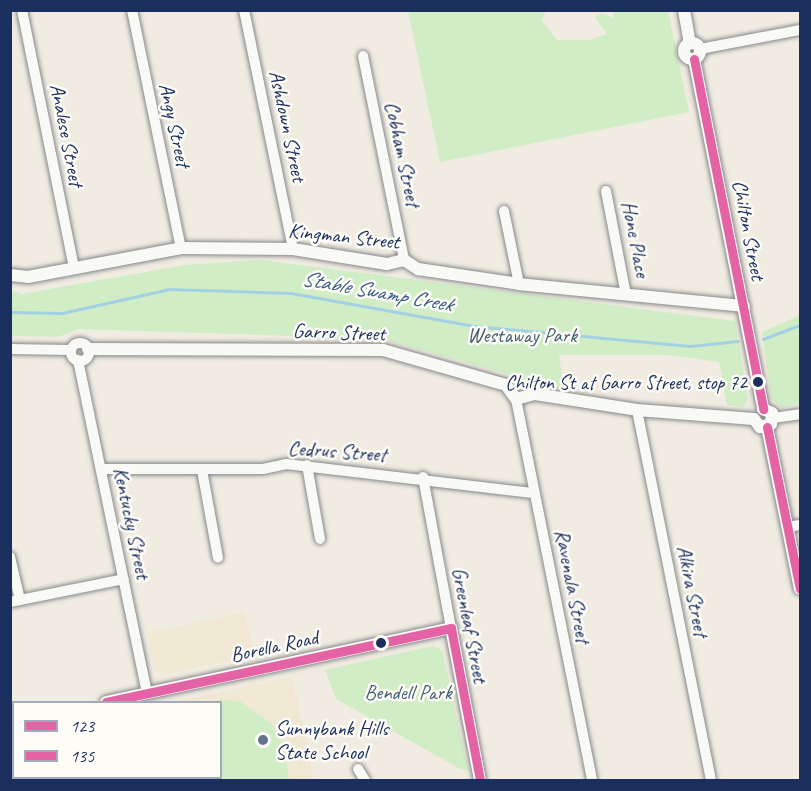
<!DOCTYPE html>
<style>
body{margin:0}
#map{position:relative;width:811px;height:791px;overflow:hidden;background:#f0ece2;font-family:Caveat,sans-serif}
div>[style]{position:absolute}
[style*='--x']{left:calc(var(--x)*1px);top:calc(var(--y)*1px);width:calc(var(--w)*1px);rotate:calc(var(--a)*1deg)}
.built>*{inset:0;background:#f1e8d4}
.green>*{inset:0;background:#d1edc6}
.stream>*{height:3px;margin:-1.5px;padding:0 1.5px;transform-origin:1.5px;border-radius:1.5px;background:#a3d0e3}
.roads{filter:drop-shadow(0 0 2px #87898d) drop-shadow(0 0 2px #87898d)}
.minor>*{height:10px;margin:-5px;padding:0 5px;transform-origin:5px;border-radius:5px;background:#f9f9f6}
.minor>.ring{margin:-5px;padding:0;box-sizing:content-box;background:none;border:10px solid #f9f9f6;border-radius:50%}
.tertiary>*{height:12px;margin:-6px;padding:0 6px;transform-origin:6px;border-radius:6px;background:#f9f9f6}
.tertiary>.ring{margin:-6px;padding:0;box-sizing:content-box;background:none;border:12px solid #f9f9f6;border-radius:50%}
.bus-1>*{height:9px;margin:-4.5px;padding:0 4.5px;transform-origin:4.5px;border-radius:4.5px;background:#e463a4}
.bus-2>*{height:9px;margin:-4.5px;padding:0 4.5px;transform-origin:4.5px;border-radius:4.5px;background:#e463a4}
.dots>*{width:16px;height:16px;translate:-50% -50%;box-sizing:border-box;border:3px solid #fdfcf7;border-radius:50%}
span{translate:-50% -50%;white-space:nowrap;text-align:center;line-height:1.15;-webkit-text-stroke:5px #fdfcf7;paint-order:stroke}
.bus-label{font-size:20px;color:#1b2f5e}
.right{translate:-100% -50%;text-align:right}
.street-label{font-size:21px;color:#1b2f5e}
.park-label{font-size:21px;color:#425f72}
.poi-label{font-size:21px;color:#1b2f5e}
.left{translate:0 -50%;text-align:left}
.water-label{font-size:22px;color:#3a5c86;font-style:italic}
.frame{position:absolute;inset:0;border:12px solid #1b2f5e;pointer-events:none}
.legend{position:absolute;left:12px;top:701px;width:210px;height:78px;box-sizing:border-box;background:#fdfcf7;border:2px solid #a3aaba;margin:0;padding:8px 10px;list-style:none;font-size:18px;color:#1b2f5e}
.legend li{display:flex;align-items:center;gap:12px;height:30px}
.legend b{width:30px;border:2px solid #a3aaba}
</style>
<div id="map">
<div class="built">
<div style="clip-path:polygon(245px 612px,255px 655px,163px 675px,155px 670px,147px 633px)"></div>
<div style="clip-path:polygon(292px 677px,314px 780px,11px 780px,13px 737px,14px 778px,220px 778px,220px 702px,173px 702px)"></div>
</div>
<div class="green">
<div style="clip-path:polygon(408px 11px,546px 11px,542px 21px,557px 40px,589px 40px,607px 34px,595px 17px,602px 13px,613px 18px,614px 11px,668px 11px,689px 112px,440px 162px)"></div>
<div style="clip-path:polygon(261px 260px,735px 321px,748px 399px,743px 407px,727px 405px,719px 362px,669px 355px,559px 355px,564px 390px,382px 339px,79px 329px,58px 337px,11px 336px,11px 290px,22px 294px,185px 265px)"></div>
<div style="clip-path:polygon(800px 315px,800px 403px,782px 408px,771px 398px,762px 332px)"></div>
<div style="clip-path:polygon(432px 646px,442px 650px,468px 769px,462px 770px,336px 699px,325px 670px)"></div>
<div style="clip-path:polygon(225px 700px,241px 702px,273px 725px,284px 748px,289px 780px,131px 780px,130px 778px,220px 778px,220px 702px,194px 702px)"></div>
</div>
<div class="stream">
<div style="--x:10;--y:312;--w:52;--a:1.1"></div>
<div style="--x:62;--y:313;--w:110;--a:-12.6"></div>
<div style="--x:169;--y:289;--w:122;--a:1.9"></div>
<div style="--x:291;--y:293;--w:186;--a:10.2"></div>
<div style="--x:474;--y:326;--w:217;--a:5.3"></div>
<div style="--x:690;--y:346;--w:48;--a:-5.9"></div>
<div style="--x:763;--y:339;--w:40;--a:-21"></div>
</div>
<div class="roads">
<div class="minor">
<div style="--x:22;--y:10;--w:263;--a:78.6"></div>
<div style="--x:132;--y:10;--w:243;--a:78.4"></div>
<div style="--x:244;--y:10;--w:244;--a:78.4"></div>
<div style="--x:700;--y:49;--w:102;--a:-10.8"></div>
<div style="--x:363;--y:56;--w:208;--a:78.6"></div>
<div style="--x:606;--y:191;--w:106;--a:79.1"></div>
<div style="--x:504;--y:211;--w:75;--a:78.4"></div>
<div class="ring" style="left:71px;top:343px;width:8px;height:8px"></div>
<div style="--x:10;--y:349;--w:61;--a:0.9"></div>
<div style="--x:78;--y:360;--w:340;--a:78.3"></div>
<div style="--x:516;--y:399;--w:389;--a:78.7"></div>
<div style="--x:637;--y:410;--w:377;--a:78.7"></div>
<div style="--x:773;--y:418;--w:27;--a:-8"></div>
<div style="--x:307;--y:465;--w:75;--a:80"></div>
<div style="--x:101;--y:469;--w:162;--a:0"></div>
<div style="--x:263;--y:469;--w:24;--a:-12"></div>
<div style="--x:286;--y:464;--w:250;--a:6.7"></div>
<div style="--x:202;--y:470;--w:89;--a:79.7"></div>
<div style="--x:423;--y:477;--w:154;--a:79.5"></div>
<div style="--x:787;--y:527;--w:13;--a:-9"></div>
<div style="--x:10;--y:557;--w:44;--a:76.9"></div>
<div style="--x:10;--y:602;--w:116;--a:-11.4"></div>
<div style="--x:358;--y:769;--w:13;--a:58"></div>
</div>
<div class="tertiary">
<div style="--x:684;--y:10;--w:34;--a:80"></div>
<div class="ring" style="left:684px;top:43px;width:4px;height:4px"></div>
<div style="--x:694;--y:59;--w:357;--a:78.8"></div>
<div style="--x:10;--y:275;--w:18;--a:6"></div>
<div style="--x:28;--y:277;--w:156;--a:-10.7"></div>
<div style="--x:181;--y:248;--w:112;--a:0.5"></div>
<div style="--x:293;--y:249;--w:95;--a:9.1"></div>
<div style="--x:387;--y:264;--w:17;--a:-13"></div>
<div style="--x:404;--y:260;--w:17;--a:33"></div>
<div style="--x:418;--y:269;--w:102;--a:8.4"></div>
<div style="--x:519;--y:284;--w:226;--a:5.6"></div>
<div style="--x:88;--y:349;--w:295;--a:0.2"></div>
<div style="--x:383;--y:350;--w:128;--a:15.9"></div>
<div style="--x:506;--y:385;--w:17;--a:54"></div>
<div style="--x:516;--y:399;--w:20;--a:-15"></div>
<div style="--x:535;--y:394;--w:103;--a:8.9"></div>
<div style="--x:637;--y:410;--w:117;--a:4.4"></div>
<div style="--x:754;--y:419;--w:10;--a:53"></div>
<div style="--x:760;--y:427;--w:11;--a:-15"></div>
<div style="--x:771;--y:424;--w:11;--a:-85"></div>
<div style="--x:772;--y:413;--w:10;--a:-156"></div>
<div style="--x:767;--y:427;--w:165;--a:78.5"></div>
<div style="--x:106;--y:702;--w:353;--a:-12.1"></div>
<div style="--x:451;--y:628;--w:155;--a:79.2"></div>
<div style="--x:10;--y:723;--w:4;--a:-14"></div>
</div>
</div>
<div class="bus-1">
<div style="--x:694;--y:59;--w:357;--a:78.8"></div>
<div style="--x:767;--y:427;--w:165;--a:78.5"></div>
</div>
<div class="bus-2">
<div style="--x:451;--y:628;--w:155;--a:79.2"></div>
<div style="--x:106;--y:702;--w:353;--a:-12.1"></div>
</div>
<div class="dots">
<div style="left:758px;top:382px;background:#1b2f5e"></div>
<div style="left:381px;top:643px;background:#1b2f5e"></div>
<div style="left:263px;top:740px;background:#66718c"></div>
</div>
<div class="bus-label">
<span class="right" style="left:747px;top:382px">Chilton St at Garro Street, stop 72</span>
</div>
<div class="street-label">
<span style="left:175px;top:125px;rotate:78deg">Angy Street</span>
<span style="left:288px;top:126px;rotate:78deg">Ashdown Street</span>
<span style="left:67px;top:135px;rotate:79deg">Analese Street</span>
<span style="left:403px;top:154px;rotate:78deg">Cobham Street</span>
<span style="left:749px;top:230px;rotate:79deg">Chilton Street</span>
<span style="left:344px;top:236px;rotate:6deg">Kingman Street</span>
<span style="left:636px;top:239px;rotate:79deg">Hone Place</span>
<span style="left:339px;top:332px;rotate:2deg">Garro Street</span>
<span style="left:337px;top:451px;rotate:4deg">Cedrus Street</span>
<span style="left:132px;top:523px;rotate:78deg">Kentucky Street</span>
<span style="left:573px;top:586px;rotate:79deg">Ravenala Street</span>
<span style="left:693px;top:591px;rotate:79deg">Alkira Street</span>
<span style="left:470px;top:625px;rotate:79deg">Greenleaf Street</span>
<span style="left:274px;top:646px;rotate:-12deg">Borella Road</span>
</div>
<div class="park-label">
<span style="left:522px;top:335px">Westaway Park</span>
<span style="left:408px;top:692px">Bendell Park</span>
</div>
<div class="poi-label">
<span class="left" style="left:275px;top:740px">Sunnybank Hills<br>State School</span>
</div>
<div class="water-label">
<span style="left:377px;top:292px;rotate:10deg">Stable Swamp Creek</span>
</div>
<div class="frame"></div>
<ul class="legend">
<li><b style="height:8px;background:#e463a4"></b>123</li>
<li><b style="height:8px;background:#e463a4"></b>135</li>
</ul>
</div>
